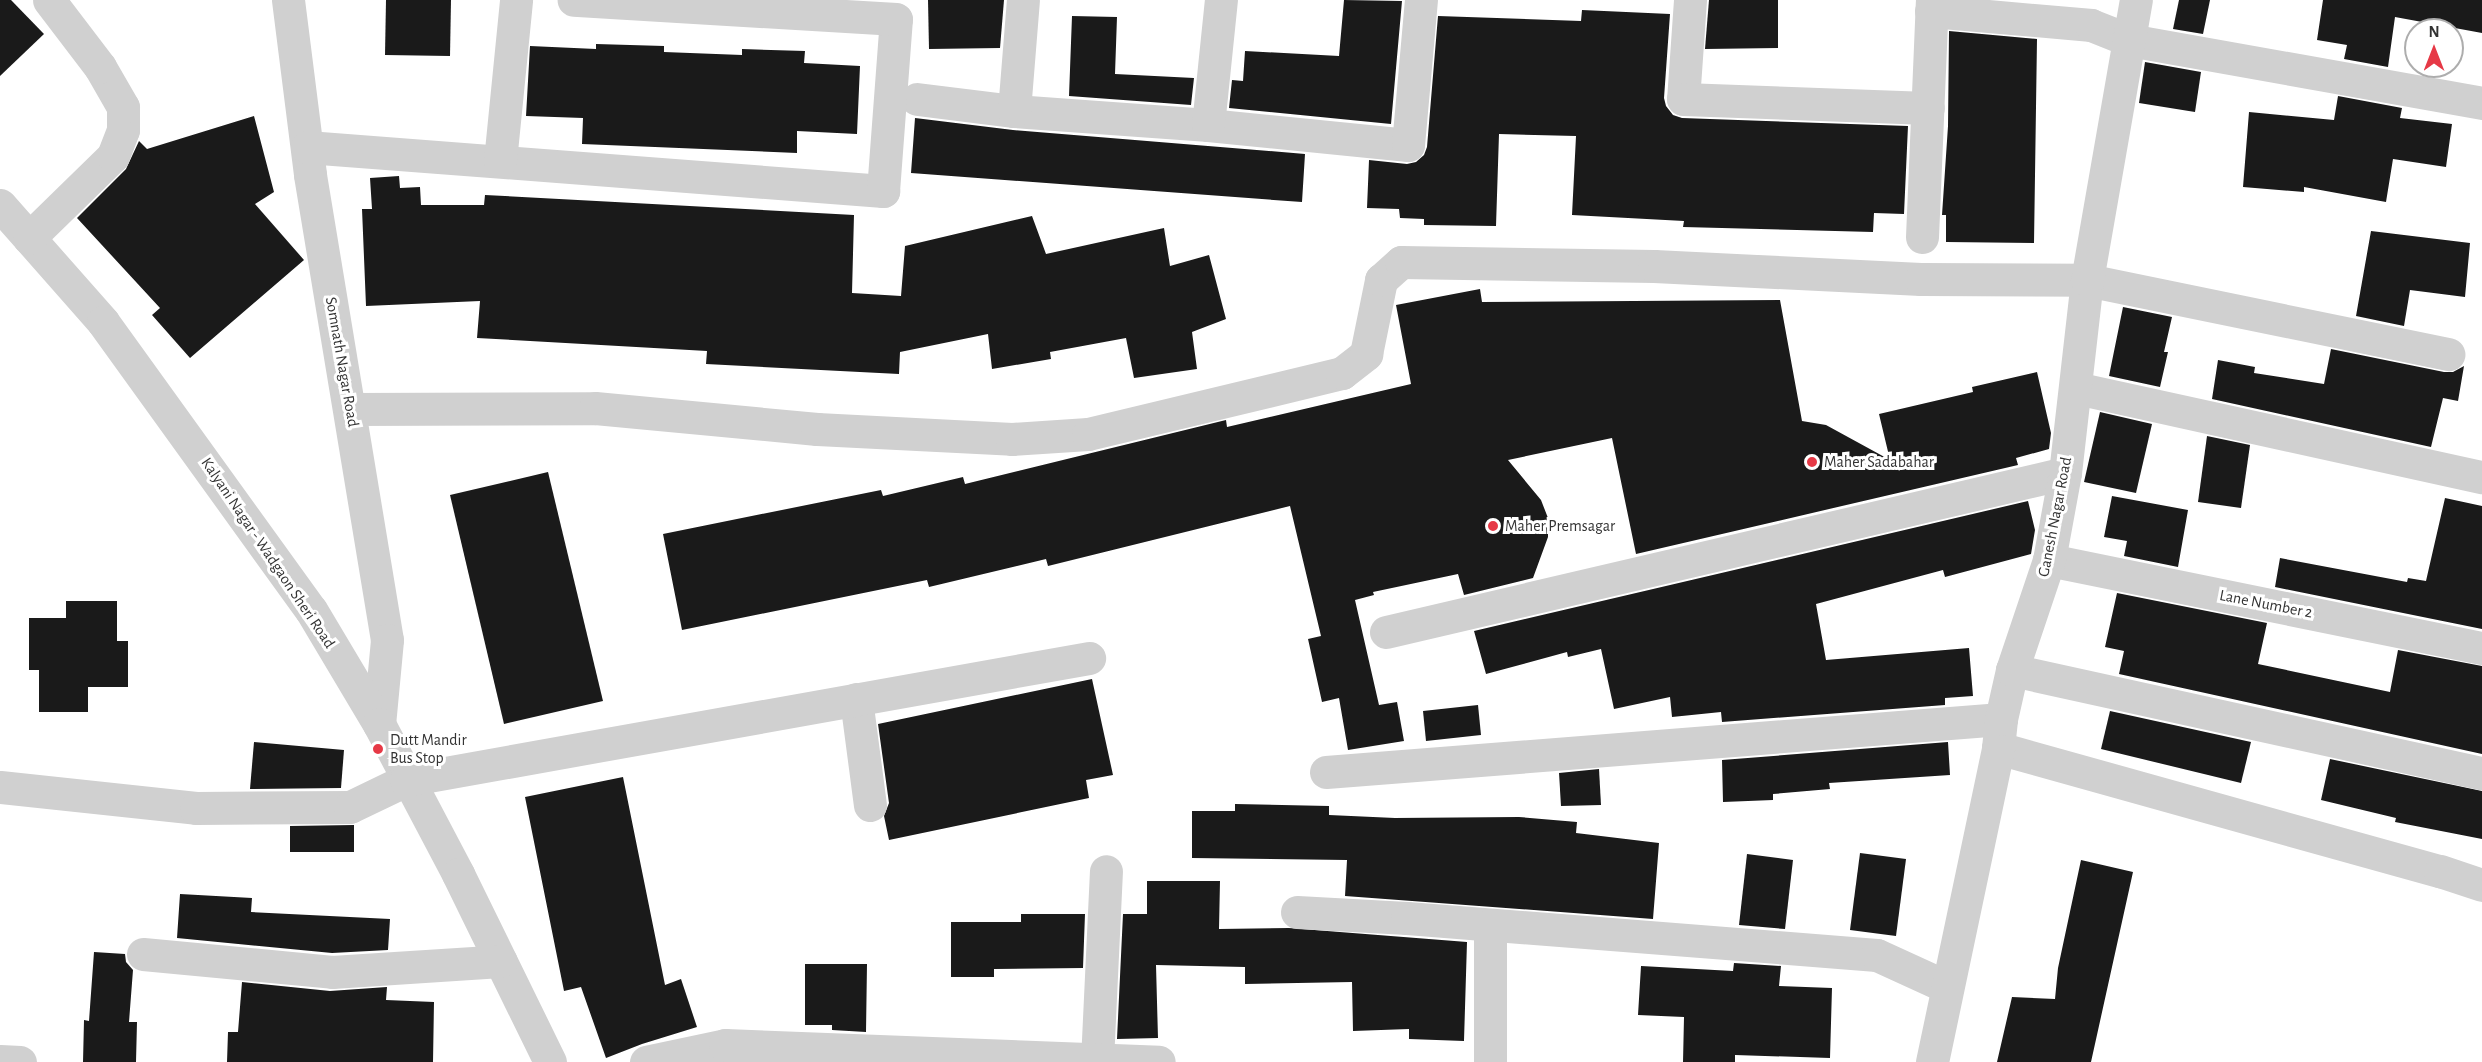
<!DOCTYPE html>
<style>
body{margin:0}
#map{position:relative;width:2482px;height:1062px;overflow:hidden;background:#fff;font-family:"Alegreya Sans",sans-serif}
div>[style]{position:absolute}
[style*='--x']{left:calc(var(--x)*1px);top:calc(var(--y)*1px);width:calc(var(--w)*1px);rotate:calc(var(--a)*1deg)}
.building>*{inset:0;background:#1a1a1a}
.minor>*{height:33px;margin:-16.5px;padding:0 16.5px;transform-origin:16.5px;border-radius:16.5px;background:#d0d0d0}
.dots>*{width:16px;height:16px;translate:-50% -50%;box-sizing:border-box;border:3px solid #fff;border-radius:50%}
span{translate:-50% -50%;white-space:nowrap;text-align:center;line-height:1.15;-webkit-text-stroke:6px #fff;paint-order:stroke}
.street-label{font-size:16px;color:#333}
.poi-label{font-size:16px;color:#333}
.left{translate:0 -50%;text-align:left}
.north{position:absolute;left:2404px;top:18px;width:60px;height:60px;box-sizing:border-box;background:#fff;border:2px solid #adadad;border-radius:50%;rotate:0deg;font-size:16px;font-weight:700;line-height:24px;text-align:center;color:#333}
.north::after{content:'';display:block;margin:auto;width:21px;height:27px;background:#e63946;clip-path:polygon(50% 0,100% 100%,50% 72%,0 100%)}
</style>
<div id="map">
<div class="building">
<div style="clip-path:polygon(0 0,11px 0,44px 34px,0 76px)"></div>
<div style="clip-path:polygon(386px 0,451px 0,450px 56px,385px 55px)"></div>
<div style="clip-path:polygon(928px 0,1004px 0,1000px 48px,929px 49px)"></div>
<div style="clip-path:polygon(1344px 0,1402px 1px,1391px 124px,1229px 108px,1232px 80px,1243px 81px,1245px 51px,1339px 56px)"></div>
<div style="clip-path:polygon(1709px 0,1778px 0,1778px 48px,1705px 49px)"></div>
<div style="clip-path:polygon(2179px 0,2210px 0,2203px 34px,2173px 29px)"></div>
<div style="clip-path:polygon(2323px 0,2482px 0,2482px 33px,2395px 17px,2388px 67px,2344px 59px,2347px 45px,2317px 40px)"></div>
<div style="clip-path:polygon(1582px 10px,1670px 14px,1664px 98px,1666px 106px,1673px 115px,1682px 118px,1908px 126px,1904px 214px,1874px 213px,1873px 232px,1683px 227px,1684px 221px,1572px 215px,1576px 136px,1499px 134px,1496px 226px,1424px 225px,1424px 219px,1400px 218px,1399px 209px,1367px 208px,1369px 160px,1407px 164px,1416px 162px,1424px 155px,1427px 147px,1438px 16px,1581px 21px)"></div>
<div style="clip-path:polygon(1072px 16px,1117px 17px,1115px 74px,1194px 78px,1191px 105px,1069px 96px)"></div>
<div style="clip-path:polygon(1949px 31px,2037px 39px,2034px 243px,1946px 242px,1946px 215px,1942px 215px,1948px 126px)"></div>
<div style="clip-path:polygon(596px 44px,664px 46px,664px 52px,742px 55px,742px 49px,805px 51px,804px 63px,860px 66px,857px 134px,797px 131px,797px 153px,582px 144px,583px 118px,526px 116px,530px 46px,596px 49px)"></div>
<div style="clip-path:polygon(2145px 62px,2201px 72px,2195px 112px,2139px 103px)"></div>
<div style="clip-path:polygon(2338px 96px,2402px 108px,2400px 118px,2452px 124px,2446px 167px,2393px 159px,2386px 202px,2304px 187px,2304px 192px,2243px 187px,2249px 112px,2334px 120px)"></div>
<div style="clip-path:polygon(254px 116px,274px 192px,255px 204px,304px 260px,190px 358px,152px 315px,160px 308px,77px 218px,126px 169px,139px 141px,147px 149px)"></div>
<div style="clip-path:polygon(915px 118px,1013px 130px,1305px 154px,1302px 202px,911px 173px)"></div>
<div style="clip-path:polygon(399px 176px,400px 188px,420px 187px,421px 205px,484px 205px,485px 195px,854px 215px,852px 293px,901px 296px,905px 246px,1032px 216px,1046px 254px,1164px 228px,1170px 266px,1209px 255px,1226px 319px,1192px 332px,1197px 369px,1134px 378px,1126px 338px,1050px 352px,1051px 359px,992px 369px,988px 334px,900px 352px,899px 374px,706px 364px,707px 351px,477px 338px,480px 301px,366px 306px,362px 209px,372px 209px,370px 178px)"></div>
<div style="clip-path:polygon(2371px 231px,2470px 243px,2465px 297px,2410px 290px,2404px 326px,2356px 316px)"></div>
<div style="clip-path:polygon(1480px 289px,1482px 302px,1780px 300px,1802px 421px,1826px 425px,1890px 460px,1879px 414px,1973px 392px,1972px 387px,2037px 372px,2051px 433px,2049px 449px,2016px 458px,2018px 465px,1636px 554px,1612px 438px,1508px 460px,1541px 500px,1548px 518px,1548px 537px,1533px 578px,1464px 595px,1458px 574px,1373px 592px,1374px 595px,1355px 600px,1379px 705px,1397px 702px,1404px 741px,1348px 750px,1339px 698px,1322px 702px,1308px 639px,1321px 636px,1290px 506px,1048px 566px,1046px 559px,929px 587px,927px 580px,682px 630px,663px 534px,881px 490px,883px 496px,963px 477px,965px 484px,1226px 420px,1227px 427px,1411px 384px,1396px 305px)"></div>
<div style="clip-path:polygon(2123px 307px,2172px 317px,2164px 352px,2168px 352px,2160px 387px,2109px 376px)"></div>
<div style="clip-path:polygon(2331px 349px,2444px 372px,2453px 372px,2464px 366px,2458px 401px,2443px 398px,2431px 447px,2212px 399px,2218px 360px,2255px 367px,2254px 373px,2324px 384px)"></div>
<div style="clip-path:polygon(2100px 412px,2152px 424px,2136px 493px,2084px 482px)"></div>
<div style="clip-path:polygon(2207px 436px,2250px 445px,2241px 508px,2198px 502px)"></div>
<div style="clip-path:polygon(548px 472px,603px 701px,504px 724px,450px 495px)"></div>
<div style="clip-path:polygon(2112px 496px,2188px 510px,2178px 567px,2124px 556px,2127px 541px,2104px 537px)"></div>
<div style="clip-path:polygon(2445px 498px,2482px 506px,2482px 629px,2275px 587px,2280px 558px,2407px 582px,2408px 578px,2426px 581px)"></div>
<div style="clip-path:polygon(2028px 501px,2035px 530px,2031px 554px,1945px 577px,1943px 570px,1816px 604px,1826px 660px,1969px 648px,1973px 696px,1945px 698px,1945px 705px,1722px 722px,1721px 712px,1672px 717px,1670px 697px,1614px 709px,1601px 649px,1568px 657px,1567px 652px,1486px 674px,1474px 631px)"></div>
<div style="clip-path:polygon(2117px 593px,2267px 623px,2258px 664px,2390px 692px,2398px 650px,2482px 666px,2482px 754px,2119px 674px,2124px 651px,2105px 647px)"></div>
<div style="clip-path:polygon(66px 601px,117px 601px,117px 641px,128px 641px,128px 687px,88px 687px,88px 712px,39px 712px,39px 670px,29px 670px,29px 618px,66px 618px)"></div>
<div style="clip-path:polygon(1092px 679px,1113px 775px,1086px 780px,1089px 798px,889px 840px,884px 816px,889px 803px,878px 724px)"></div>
<div style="clip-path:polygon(1478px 705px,1481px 735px,1426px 741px,1423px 711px)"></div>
<div style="clip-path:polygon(2110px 711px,2251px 742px,2241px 783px,2101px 749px)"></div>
<div style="clip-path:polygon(254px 742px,344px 750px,341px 788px,250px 789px)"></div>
<div style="clip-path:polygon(1948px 742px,1950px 775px,1829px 783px,1830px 789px,1773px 794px,1773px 800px,1723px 802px,1722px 760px)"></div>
<div style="clip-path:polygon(2330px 759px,2482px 791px,2482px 839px,2395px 822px,2396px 818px,2321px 800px)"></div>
<div style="clip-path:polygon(1599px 769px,1601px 805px,1561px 806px,1559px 773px)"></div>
<div style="clip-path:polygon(623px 777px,665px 985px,681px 979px,697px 1027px,642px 1044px,606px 1058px,581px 987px,564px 991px,525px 797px)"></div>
<div style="clip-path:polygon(1235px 804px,1329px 806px,1329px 815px,1395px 818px,1519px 817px,1577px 822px,1576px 833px,1659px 843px,1653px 919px,1345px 896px,1347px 860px,1192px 858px,1192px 811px,1235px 811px)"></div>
<div style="clip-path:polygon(354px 825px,354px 852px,290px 852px,290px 826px)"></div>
<div style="clip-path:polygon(1860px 853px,1906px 859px,1896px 936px,1850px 930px)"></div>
<div style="clip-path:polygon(1747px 854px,1793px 860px,1785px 929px,1739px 925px)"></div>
<div style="clip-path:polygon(2081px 860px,2133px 872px,2091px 1062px,1997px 1062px,2012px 997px,2055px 999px,2058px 968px)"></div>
<div style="clip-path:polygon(1147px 881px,1220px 881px,1219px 929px,1289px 928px,1467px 942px,1464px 1041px,1409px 1039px,1409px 1029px,1353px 1031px,1352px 982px,1245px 984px,1245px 967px,1156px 965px,1158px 1038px,1117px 1039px,1123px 914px,1147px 914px)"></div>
<div style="clip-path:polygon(180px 894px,252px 898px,251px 912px,390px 919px,388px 950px,332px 953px,177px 938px)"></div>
<div style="clip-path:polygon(1021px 914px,1085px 914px,1083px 968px,994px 969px,994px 977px,951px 977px,951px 922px,1021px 922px)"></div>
<div style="clip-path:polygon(94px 952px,125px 954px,126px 962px,133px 970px,129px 1022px,137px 1022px,136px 1062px,83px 1062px,84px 1020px,89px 1021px)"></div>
<div style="clip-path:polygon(1734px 963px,1781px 966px,1779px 986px,1832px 988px,1830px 1058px,1735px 1055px,1735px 1062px,1683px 1062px,1684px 1017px,1638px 1015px,1641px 966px,1733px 971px)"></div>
<div style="clip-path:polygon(805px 964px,867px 964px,866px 1032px,832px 1030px,832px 1025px,805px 1025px)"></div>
<div style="clip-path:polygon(242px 982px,330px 991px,387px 987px,386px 1000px,434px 1002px,433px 1062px,227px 1062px,228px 1032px,238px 1032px)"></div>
</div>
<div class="minor">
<div style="--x:288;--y:0;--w:176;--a:82.8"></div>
<div style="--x:310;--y:175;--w:471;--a:80.6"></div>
<div style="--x:387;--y:640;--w:84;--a:95.4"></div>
<div style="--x:1690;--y:0;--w:99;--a:94"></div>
<div style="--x:1683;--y:99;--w:245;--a:2.1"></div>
<div style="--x:1931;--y:11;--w:161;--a:5"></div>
<div style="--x:2091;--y:25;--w:41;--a:21.5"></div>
<div style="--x:2129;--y:40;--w:359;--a:10.1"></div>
<div style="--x:917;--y:99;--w:98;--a:7.1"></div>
<div style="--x:1014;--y:111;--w:195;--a:4.1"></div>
<div style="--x:1208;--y:125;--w:201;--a:5.7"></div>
<div style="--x:1408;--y:145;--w:146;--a:-84.9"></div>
<div style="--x:1014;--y:111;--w:111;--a:-85.4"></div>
<div style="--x:1208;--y:125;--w:126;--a:-84.1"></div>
<div style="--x:307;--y:147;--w:578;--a:4.37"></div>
<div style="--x:883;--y:191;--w:172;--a:-85.7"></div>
<div style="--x:896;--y:19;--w:323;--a:-176.6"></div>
<div style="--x:500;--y:161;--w:162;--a:-84.3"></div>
<div style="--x:0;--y:205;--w:156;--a:48.6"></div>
<div style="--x:103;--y:322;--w:355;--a:54.2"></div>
<div style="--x:311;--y:610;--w:133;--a:59.2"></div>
<div style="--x:379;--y:724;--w:170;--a:62.2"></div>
<div style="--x:458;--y:874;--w:209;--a:63.9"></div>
<div style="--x:1922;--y:237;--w:237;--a:-87.6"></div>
<div style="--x:29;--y:238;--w:117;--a:-44.3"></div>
<div style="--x:113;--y:156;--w:28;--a:-69"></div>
<div style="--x:123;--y:130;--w:23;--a:-90"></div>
<div style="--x:123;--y:107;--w:46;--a:-119.9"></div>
<div style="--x:100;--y:67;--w:84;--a:-127.3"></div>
<div style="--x:2076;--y:388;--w:416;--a:12.4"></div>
<div style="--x:350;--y:409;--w:245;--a:-0.2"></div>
<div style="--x:595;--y:408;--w:223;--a:5.4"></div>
<div style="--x:817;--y:429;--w:195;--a:2.9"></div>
<div style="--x:1012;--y:439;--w:76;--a:-3.8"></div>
<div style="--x:1088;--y:434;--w:261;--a:-13.5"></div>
<div style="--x:1342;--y:373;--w:31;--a:-38"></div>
<div style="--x:1366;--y:354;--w:76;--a:-78.5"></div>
<div style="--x:1381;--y:280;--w:27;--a:-42"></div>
<div style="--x:1401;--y:262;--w:253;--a:0.9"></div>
<div style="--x:1654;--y:266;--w:267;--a:2.8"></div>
<div style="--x:1921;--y:279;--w:166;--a:0.3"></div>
<div style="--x:2087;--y:280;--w:369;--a:11.6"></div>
<div style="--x:2049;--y:560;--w:442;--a:11.5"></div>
<div style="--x:1386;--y:632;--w:697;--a:-13.18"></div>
<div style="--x:2012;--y:670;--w:481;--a:12.4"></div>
<div style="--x:856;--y:699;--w:107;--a:82.5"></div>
<div style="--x:1998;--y:748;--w:459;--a:15.6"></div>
<div style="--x:2440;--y:871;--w:44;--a:18.4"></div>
<div style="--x:1326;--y:772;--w:677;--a:-4.49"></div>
<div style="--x:0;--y:787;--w:197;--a:6.1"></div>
<div style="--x:196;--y:808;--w:154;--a:-0.4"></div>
<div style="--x:350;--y:807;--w:62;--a:-25.7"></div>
<div style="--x:406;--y:780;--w:694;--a:-10.13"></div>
<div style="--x:1297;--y:912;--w:110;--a:3.1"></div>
<div style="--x:1407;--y:918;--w:471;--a:4.5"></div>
<div style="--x:1877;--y:955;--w:77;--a:24.6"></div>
<div style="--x:1490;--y:925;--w:137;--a:90"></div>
<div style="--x:143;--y:954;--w:190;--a:5.4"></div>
<div style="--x:332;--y:972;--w:169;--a:-3.7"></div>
<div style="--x:0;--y:1061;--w:20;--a:3"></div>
<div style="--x:1097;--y:1061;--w:190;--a:-87.3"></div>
<div style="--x:646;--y:1062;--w:81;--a:-12.1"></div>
<div style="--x:725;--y:1045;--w:434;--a:2.2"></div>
<div style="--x:1932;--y:1062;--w:321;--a:-78.1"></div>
<div style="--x:1998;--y:748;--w:29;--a:-84"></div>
<div style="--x:2001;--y:719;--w:50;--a:-77.3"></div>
<div style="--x:2012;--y:670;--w:116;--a:-71.4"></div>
<div style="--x:2049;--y:560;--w:88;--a:-79.6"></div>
<div style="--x:2065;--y:473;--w:194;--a:-83.5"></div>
<div style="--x:2087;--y:280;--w:284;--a:-80.1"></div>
</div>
<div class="dots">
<div style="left:1812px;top:462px;background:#e63946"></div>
<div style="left:1493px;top:526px;background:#e63946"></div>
<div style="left:378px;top:749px;background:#e63946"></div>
</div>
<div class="street-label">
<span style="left:342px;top:362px;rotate:80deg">Somnath Nagar Road</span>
<span style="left:2055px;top:517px;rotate:-79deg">Ganesh Nagar Road</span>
<span style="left:268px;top:553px;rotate:56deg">Kalyani Nagar - Wadgaon Sheri Road</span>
<span style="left:2266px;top:604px;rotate:11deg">Lane Number 2</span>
</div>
<div class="poi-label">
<span class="left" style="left:1824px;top:462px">Maher Sadabahar</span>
<span class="left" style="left:1505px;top:526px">Maher Premsagar</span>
<span class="left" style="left:390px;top:749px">Dutt Mandir<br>Bus Stop</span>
</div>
<div class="north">N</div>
</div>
